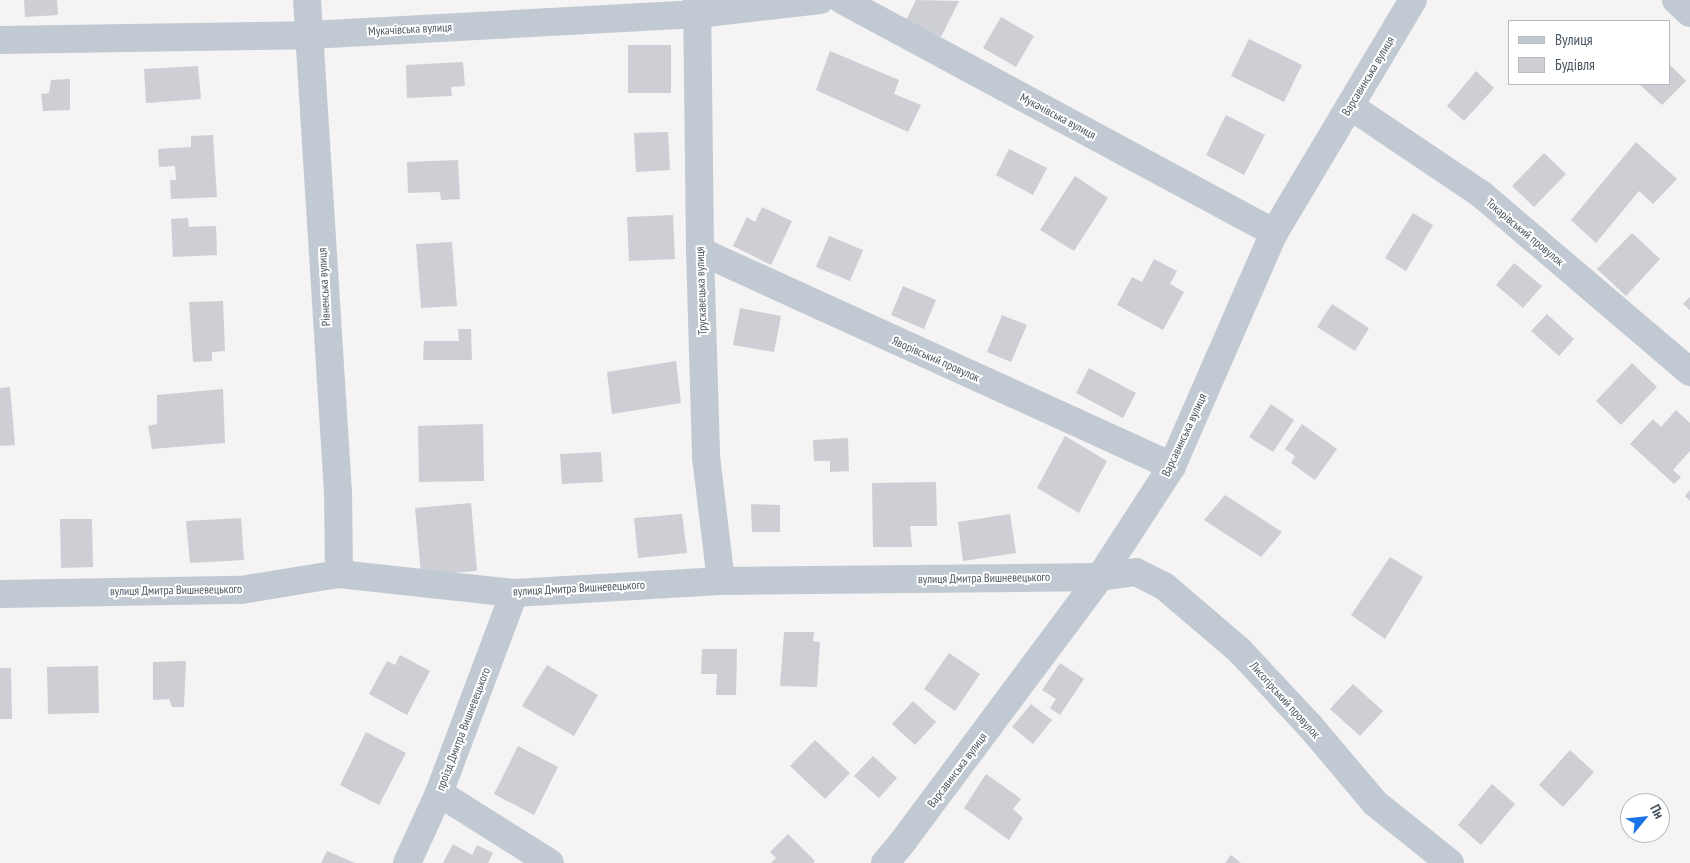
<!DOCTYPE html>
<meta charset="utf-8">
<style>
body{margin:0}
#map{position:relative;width:1690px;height:863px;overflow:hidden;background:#f5f3f3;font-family:"PT Sans Narrow",sans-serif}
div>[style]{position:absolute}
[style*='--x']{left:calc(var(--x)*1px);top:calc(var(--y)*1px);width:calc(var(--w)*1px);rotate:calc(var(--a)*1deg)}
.building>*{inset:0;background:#cdcfd5}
.minor>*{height:28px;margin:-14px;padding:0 14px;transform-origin:14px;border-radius:14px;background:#c1cad2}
span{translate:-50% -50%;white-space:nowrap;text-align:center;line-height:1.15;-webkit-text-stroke:4px #fff;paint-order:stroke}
.street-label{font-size:12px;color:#4a5661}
.legend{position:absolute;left:1508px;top:20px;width:162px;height:65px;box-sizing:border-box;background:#fff;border:1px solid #b7bbc0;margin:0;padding:6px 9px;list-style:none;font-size:15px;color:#4a5661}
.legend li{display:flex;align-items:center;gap:10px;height:25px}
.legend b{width:25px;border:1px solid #b7bbc0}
.north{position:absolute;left:1620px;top:793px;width:50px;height:50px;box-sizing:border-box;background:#fff;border:1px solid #b7bbc0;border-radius:50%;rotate:62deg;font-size:14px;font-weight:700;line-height:20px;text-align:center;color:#4a5661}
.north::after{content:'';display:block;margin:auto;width:18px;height:22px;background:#1a73e8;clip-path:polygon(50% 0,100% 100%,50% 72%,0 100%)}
</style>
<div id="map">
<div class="building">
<div style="clip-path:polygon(24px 0,57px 0,58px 15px,25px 17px)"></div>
<div style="clip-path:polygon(916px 0,959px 1px,941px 37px,906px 20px)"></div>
<div style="clip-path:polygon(1001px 17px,1034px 36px,1016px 67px,983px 48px)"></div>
<div style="clip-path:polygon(1249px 39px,1302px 65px,1284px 102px,1231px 76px)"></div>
<div style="clip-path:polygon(628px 45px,671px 45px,671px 93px,628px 93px)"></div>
<div style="clip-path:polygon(830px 51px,899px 80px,894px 94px,921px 105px,908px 132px,816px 90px)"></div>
<div style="clip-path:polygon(463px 62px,465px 86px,451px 87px,452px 96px,407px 98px,406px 65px)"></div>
<div style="clip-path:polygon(1669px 64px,1686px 81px,1662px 105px,1639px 84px,1669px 84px)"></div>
<div style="clip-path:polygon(198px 66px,201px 99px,146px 103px,144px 69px)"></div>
<div style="clip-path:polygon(1476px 71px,1494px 88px,1464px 121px,1447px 106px)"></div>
<div style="clip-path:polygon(70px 79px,70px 110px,43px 111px,41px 94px,49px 93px,51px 80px)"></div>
<div style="clip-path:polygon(1226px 115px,1265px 135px,1244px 175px,1206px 155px)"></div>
<div style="clip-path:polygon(668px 132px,670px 170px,636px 172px,634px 133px)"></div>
<div style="clip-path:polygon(213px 135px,217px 197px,171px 199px,170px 180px,176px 180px,175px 166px,159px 167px,158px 149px,191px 147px,191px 136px)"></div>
<div style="clip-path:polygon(1636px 142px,1677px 179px,1653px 204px,1639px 191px,1596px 243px,1571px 220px)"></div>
<div style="clip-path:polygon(1009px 149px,1047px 168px,1033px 195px,996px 175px)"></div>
<div style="clip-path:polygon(1544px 153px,1566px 174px,1534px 207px,1512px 186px)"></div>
<div style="clip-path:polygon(458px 160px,460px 199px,441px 200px,440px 192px,408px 193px,407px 162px)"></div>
<div style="clip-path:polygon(1075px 176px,1108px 198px,1074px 251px,1040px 230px)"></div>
<div style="clip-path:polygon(762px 207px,792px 221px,771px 265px,733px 246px,747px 217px,755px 222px)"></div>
<div style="clip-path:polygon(1413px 213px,1433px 225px,1406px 271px,1385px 258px)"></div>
<div style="clip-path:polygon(673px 215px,675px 259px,629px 261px,627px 217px)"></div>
<div style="clip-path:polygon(188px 218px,189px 227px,216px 226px,217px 255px,173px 257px,171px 219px)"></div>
<div style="clip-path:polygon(1632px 233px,1660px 259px,1626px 296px,1597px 269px)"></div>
<div style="clip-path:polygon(829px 236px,863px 250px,850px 281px,816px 267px)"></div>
<div style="clip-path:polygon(452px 242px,457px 306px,421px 308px,416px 244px)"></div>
<div style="clip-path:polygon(1154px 259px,1177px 271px,1170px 284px,1184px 292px,1163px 330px,1117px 305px,1132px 277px,1142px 282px)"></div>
<div style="clip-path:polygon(1514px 263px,1542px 286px,1523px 308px,1496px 285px)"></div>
<div style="clip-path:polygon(903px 286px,936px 300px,924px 329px,891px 315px)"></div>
<div style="clip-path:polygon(1690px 297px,1690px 310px,1683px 304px)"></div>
<div style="clip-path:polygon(223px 301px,225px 351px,212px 352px,212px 361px,193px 362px,189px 302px)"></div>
<div style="clip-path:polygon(1332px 304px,1369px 328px,1355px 351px,1317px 327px)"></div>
<div style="clip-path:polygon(740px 308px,781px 316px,774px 352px,733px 345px)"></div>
<div style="clip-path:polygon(1547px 314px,1574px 339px,1559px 356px,1531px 331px)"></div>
<div style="clip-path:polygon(1002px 315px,1027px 325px,1011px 362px,987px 352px)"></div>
<div style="clip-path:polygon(458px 329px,471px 329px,472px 360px,423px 360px,424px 341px,459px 341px)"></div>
<div style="clip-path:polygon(676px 361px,681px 403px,612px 414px,607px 372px)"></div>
<div style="clip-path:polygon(1632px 363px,1657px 387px,1621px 425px,1596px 401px)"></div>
<div style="clip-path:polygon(1089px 368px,1136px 393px,1123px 418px,1076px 393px)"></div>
<div style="clip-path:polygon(10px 387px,15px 445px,0 446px,0 388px)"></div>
<div style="clip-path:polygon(223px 389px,225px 443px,152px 449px,148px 426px,157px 424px,157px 395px)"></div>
<div style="clip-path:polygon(1271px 404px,1294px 420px,1273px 452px,1249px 437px)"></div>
<div style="clip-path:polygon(1676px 410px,1690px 423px,1690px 451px,1673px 470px,1681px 477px,1674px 484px,1630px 444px,1653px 419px,1661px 427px)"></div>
<div style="clip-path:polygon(483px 424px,484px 481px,419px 482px,418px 426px)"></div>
<div style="clip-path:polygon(1302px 424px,1337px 449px,1315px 480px,1291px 463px,1295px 456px,1285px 449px)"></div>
<div style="clip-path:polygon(1065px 436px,1107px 461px,1079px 513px,1037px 488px)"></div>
<div style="clip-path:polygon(848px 438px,849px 471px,830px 472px,830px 461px,814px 461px,813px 440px)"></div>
<div style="clip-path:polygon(601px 452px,603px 482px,562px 484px,560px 454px)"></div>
<div style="clip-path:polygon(936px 482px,937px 526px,910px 526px,912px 547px,873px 547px,872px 483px)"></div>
<div style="clip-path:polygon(1690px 490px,1690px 501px,1685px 496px)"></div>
<div style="clip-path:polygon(1225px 495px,1282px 532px,1261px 557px,1204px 520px)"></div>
<div style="clip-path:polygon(471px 503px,477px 571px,421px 575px,415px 508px)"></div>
<div style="clip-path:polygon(751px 504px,780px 505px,780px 532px,752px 532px)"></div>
<div style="clip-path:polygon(682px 514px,687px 553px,638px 558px,634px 518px)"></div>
<div style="clip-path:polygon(1010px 514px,1016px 553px,963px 561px,958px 522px)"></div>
<div style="clip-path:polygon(241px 518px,244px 560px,190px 563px,186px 521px)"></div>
<div style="clip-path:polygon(60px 519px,92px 519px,93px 567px,61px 568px)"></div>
<div style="clip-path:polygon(1390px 557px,1423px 577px,1385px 639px,1351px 615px)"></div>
<div style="clip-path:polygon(784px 632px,814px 632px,813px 641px,820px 642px,817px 687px,780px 686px)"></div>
<div style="clip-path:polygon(702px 649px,737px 649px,736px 695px,716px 695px,717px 674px,701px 674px)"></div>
<div style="clip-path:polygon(949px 653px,980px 674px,955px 711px,924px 689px)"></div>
<div style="clip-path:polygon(400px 655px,430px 671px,407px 715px,369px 694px,387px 661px,395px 665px)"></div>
<div style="clip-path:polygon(186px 661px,184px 707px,172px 707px,169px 699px,153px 700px,153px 662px)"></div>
<div style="clip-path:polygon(1060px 663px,1084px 679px,1060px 715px,1050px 708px,1056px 699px,1042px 690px)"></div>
<div style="clip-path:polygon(547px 665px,598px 695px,574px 736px,522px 706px)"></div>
<div style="clip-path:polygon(98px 666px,99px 713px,48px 714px,47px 667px)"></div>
<div style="clip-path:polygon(0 668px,11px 668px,12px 719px,0 719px)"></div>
<div style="clip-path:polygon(1353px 684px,1383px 711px,1360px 736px,1330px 709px)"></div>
<div style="clip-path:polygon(913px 701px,936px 722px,915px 745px,892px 724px)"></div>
<div style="clip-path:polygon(1031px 704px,1052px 720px,1033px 744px,1012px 727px)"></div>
<div style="clip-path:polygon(366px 732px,406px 753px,379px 805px,340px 785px)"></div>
<div style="clip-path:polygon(815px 740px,850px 773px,825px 799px,790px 766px)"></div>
<div style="clip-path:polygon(518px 746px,558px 767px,534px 815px,494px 794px)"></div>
<div style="clip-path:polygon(1570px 750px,1594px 772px,1563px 807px,1539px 785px)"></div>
<div style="clip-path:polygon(873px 756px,897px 778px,879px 798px,854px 776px)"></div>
<div style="clip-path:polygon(986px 774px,1021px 799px,1013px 809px,1023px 818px,1009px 840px,964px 808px)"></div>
<div style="clip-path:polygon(1492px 784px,1515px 804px,1481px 845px,1458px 825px)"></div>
<div style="clip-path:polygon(788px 834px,815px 861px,813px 863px,771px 863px,776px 858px,770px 852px)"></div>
<div style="clip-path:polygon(453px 844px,472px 855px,477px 845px,493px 853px,488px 863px,443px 863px)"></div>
<div style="clip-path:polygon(327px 851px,355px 863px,321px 863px)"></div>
<div style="clip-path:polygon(1231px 855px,1241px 863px,1225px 863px)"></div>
</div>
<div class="minor">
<div style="--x:307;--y:0;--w:492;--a:86.4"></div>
<div style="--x:338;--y:491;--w:83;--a:89.3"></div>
<div style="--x:697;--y:0;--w:251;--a:89.3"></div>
<div style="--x:700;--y:251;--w:206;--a:88.3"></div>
<div style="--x:706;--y:457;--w:125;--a:83.1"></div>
<div style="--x:842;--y:0;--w:491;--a:28.3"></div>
<div style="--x:1676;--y:0;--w:19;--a:43"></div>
<div style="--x:0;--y:40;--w:310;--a:-0.9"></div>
<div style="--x:310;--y:35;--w:389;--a:-3.1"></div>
<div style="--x:698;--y:14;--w:123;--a:-6.5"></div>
<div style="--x:1350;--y:106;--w:158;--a:33.9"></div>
<div style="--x:1481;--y:194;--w:275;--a:40.4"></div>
<div style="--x:700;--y:251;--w:519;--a:24.49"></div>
<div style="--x:0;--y:594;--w:241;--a:-1"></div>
<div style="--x:241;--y:590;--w:99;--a:-9.3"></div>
<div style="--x:339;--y:574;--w:176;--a:6.2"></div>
<div style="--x:514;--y:593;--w:207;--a:-3.3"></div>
<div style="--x:721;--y:581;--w:379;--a:-0.6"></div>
<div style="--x:1100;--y:577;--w:36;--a:-8"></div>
<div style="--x:1136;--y:572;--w:31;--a:27"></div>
<div style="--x:1164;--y:586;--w:100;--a:40.5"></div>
<div style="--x:1240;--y:651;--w:103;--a:47"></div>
<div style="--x:1310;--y:726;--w:101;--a:49.8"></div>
<div style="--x:1375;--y:803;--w:96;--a:38.7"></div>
<div style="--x:439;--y:793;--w:131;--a:32.2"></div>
<div style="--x:407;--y:863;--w:77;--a:-65.4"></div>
<div style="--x:439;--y:793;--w:214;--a:-69.4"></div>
<div style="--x:885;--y:863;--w:30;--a:-50"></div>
<div style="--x:904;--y:840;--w:328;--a:-53.3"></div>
<div style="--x:1100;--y:577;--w:132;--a:-57"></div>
<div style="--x:1172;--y:466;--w:254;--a:-66.4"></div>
<div style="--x:1274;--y:233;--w:271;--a:-59.2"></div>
</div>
<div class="street-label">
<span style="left:410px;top:29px;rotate:-3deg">Мукачівська вулиця</span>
<span style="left:1368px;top:76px;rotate:-59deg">Варсавинська вулиця</span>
<span style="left:1058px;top:116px;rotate:28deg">Мукачівська вулиця</span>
<span style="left:1525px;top:232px;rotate:40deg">Токарівський провулок</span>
<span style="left:324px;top:287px;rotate:-93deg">Рівненська вулиця</span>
<span style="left:701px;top:291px;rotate:-92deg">Трускавецька вулиця</span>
<span style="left:936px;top:359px;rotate:24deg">Яворівський провулок</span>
<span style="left:1184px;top:435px;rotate:-65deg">Варсавинська вулиця</span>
<span style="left:984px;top:578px;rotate:-1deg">вулиця Дмитра Вишневецького</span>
<span style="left:579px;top:588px;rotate:-3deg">вулиця Дмитра Вишневецького</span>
<span style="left:176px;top:590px;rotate:-1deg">вулиця Дмитра Вишневецького</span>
<span style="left:1285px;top:700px;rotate:48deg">Лисогірський провулок</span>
<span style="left:463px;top:729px;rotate:-69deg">проїзд Дмитра Вишневецького</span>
<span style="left:957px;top:770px;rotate:-53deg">Варсавинська вулиця</span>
</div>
<ul class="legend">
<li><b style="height:6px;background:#c1cad2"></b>Вулиця</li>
<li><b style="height:14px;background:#cdcfd5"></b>Будівля</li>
</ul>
<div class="north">Пн</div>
</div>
